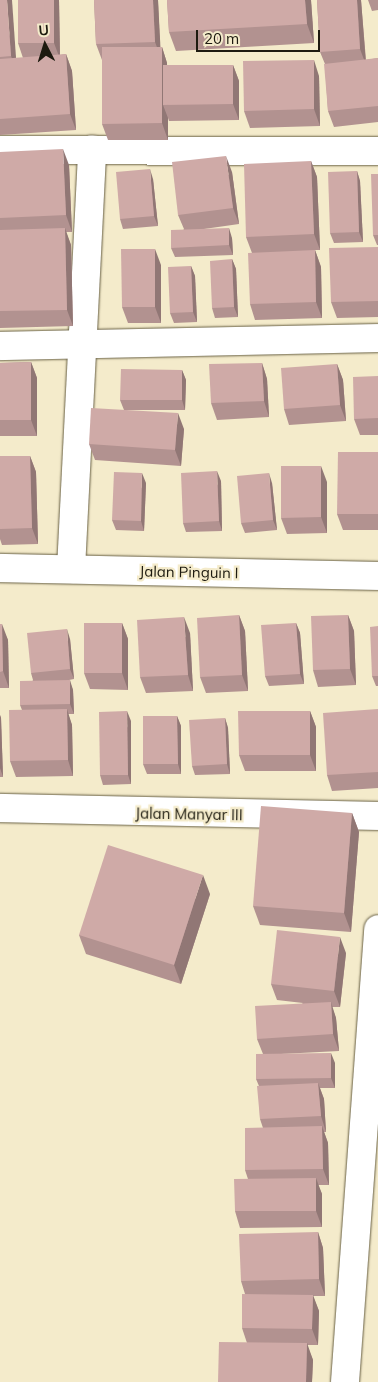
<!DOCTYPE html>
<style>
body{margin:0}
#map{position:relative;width:378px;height:1382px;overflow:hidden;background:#f4ebcb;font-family:Mulish,sans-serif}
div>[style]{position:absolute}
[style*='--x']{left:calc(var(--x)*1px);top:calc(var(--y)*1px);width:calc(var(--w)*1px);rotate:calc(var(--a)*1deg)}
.roads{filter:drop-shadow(0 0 1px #696145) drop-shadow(0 0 1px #696145)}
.minor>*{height:28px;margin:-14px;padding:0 14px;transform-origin:14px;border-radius:14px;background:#fff}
.wall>*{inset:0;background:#b29290}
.shaded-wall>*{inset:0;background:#917775}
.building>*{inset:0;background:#cfaaa7}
span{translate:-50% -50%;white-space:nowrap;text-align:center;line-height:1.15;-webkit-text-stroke:4.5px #f4ebcb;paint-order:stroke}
.street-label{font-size:15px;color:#1d1a0f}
.north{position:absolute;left:20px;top:20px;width:50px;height:50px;-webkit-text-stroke:4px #f4ebcb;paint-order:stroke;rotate:355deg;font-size:14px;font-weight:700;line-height:20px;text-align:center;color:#1d1a0f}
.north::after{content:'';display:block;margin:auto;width:18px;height:22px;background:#1d1a0f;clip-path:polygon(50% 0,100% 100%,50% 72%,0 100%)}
.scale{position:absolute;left:196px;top:30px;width:124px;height:22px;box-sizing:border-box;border:2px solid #1d1a0f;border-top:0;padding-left:6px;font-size:15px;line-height:18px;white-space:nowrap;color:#1d1a0f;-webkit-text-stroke:4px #f4ebcb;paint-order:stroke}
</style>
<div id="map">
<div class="roads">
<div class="minor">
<div style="--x:0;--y:150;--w:378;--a:0.2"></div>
<div style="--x:0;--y:346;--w:378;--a:-1.2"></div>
<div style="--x:0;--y:568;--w:378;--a:1.2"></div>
<div style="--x:71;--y:569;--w:420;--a:-87.1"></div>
<div style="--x:0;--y:808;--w:378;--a:1.2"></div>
<div style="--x:345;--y:1382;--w:454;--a:-85.8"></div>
</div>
</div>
<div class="wall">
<div style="clip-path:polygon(0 0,16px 58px,23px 58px,18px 43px,59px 0,60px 55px,66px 54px,72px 71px,76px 130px,0 135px)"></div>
<div style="clip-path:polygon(94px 0,158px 0,160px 47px,162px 47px,167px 63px,167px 65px,233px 65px,239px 81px,239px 120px,169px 121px,168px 118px,168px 140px,108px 140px,102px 124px,102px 60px,96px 44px)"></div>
<div style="clip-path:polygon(167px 0,311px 0,314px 43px,176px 51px,169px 32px)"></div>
<div style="clip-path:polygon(317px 0,361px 0,366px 60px,378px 58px,378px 122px,334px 127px,328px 111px,325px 64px,320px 52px)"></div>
<div style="clip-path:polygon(368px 0,378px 0,378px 10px,372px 11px)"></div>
<div style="clip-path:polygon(319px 76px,320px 126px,250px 128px,244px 111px)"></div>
<div style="clip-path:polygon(0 152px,69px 165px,72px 232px,66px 232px,71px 245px,73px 326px,0 328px)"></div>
<div style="clip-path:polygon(311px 161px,317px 177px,320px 250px,315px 250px,321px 267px,322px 318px,255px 320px,250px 304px,252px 253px,246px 237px)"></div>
<div style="clip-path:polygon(357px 171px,360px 181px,363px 242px,334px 243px,330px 233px)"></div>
<div style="clip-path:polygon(232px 172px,239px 224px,204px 229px,232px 238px,233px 255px,175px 257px,171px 248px,184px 229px,178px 215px)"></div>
<div style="clip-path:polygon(378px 174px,378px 245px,377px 245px,373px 235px)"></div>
<div style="clip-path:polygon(153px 179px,158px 226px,123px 229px,120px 219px)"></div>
<div style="clip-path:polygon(378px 247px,378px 317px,337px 318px,331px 302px)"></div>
<div style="clip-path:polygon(232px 259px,236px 269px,238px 317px,215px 318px,212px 308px)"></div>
<div style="clip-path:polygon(161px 265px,161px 323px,128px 323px,122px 307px)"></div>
<div style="clip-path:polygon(191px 266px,195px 276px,197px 322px,174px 323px,170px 313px)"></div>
<div style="clip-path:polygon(31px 362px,37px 378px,37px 436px,0 436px,0 363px)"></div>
<div style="clip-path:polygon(262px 363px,267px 379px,269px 417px,217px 420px,211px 403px)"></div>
<div style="clip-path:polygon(337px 364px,343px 380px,346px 421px,289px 425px,284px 409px)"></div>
<div style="clip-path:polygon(182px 370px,186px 380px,185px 410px,125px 410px,184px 429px,181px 466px,95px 460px,89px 444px,124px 410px,120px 400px)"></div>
<div style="clip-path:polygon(378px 376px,378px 435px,360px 435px,354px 419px)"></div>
<div style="clip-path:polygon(378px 452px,378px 530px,343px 530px,337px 514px)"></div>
<div style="clip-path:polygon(0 456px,30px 456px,36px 472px,38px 544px,2px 545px,0 539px)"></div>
<div style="clip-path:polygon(221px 481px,222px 531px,186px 532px,183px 523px)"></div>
<div style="clip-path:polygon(327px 482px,327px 533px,287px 534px,281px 518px)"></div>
<div style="clip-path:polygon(146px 483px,144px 531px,116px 530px,112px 520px)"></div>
<div style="clip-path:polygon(272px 483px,277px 530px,245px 533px,241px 523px)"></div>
<div style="clip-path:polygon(239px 615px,245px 631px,248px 691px,206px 693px,200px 677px)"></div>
<div style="clip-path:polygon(348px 615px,354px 631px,356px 685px,318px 687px,313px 670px)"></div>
<div style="clip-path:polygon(122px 623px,128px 639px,128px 690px,90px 689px,84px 673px)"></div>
<div style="clip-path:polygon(296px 623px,300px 633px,304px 684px,269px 686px,265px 676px)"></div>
<div style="clip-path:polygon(0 624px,8px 640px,9px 688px,0 688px)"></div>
<div style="clip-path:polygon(378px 626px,378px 686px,376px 686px,372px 676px)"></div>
<div style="clip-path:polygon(190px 633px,193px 691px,146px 693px,140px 677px)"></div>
<div style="clip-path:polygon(70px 639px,74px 679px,69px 680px,73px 690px,74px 714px,68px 714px,72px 725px,73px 776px,16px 777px,10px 761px,22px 710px,20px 705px,33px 680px,31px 673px)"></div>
<div style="clip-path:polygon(378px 709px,378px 788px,332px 791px,327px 775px)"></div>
<div style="clip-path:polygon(310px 711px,316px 727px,316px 771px,245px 771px,239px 755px)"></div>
<div style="clip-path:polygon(0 715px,1px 718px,3px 777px,0 777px)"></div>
<div style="clip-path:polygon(177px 716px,181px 726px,181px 774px,147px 774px,143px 764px)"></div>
<div style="clip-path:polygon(225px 718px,228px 728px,230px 774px,195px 775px,192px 766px)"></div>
<div style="clip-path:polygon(131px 721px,131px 784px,103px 785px,100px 775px)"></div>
<div style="clip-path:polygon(352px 813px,359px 832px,351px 932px,260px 925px,253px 906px)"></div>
<div style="clip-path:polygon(210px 894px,181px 984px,86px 954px,79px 935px)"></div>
<div style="clip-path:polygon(346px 953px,340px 1007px,332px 1007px,336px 1018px,339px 1051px,281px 1054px,335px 1063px,335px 1088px,320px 1088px,324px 1099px,326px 1132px,324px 1132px,328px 1143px,329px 1185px,318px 1185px,322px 1194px,322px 1227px,240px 1228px,235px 1211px,248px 1179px,245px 1170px,263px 1128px,260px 1119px,259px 1086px,256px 1079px,263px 1054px,257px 1039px,303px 1003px,277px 1000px,271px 984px)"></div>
<div style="clip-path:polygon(318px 1232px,323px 1248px,325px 1296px,313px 1296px,319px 1311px,318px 1345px,307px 1345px,313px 1360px,312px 1382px,218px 1382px,247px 1343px,242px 1328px,245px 1294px,241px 1281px)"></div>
</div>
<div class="shaded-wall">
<div style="clip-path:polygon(7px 0,12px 0,17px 72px,11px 56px)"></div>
<div style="clip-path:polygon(54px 0,59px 0,60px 59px,54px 43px)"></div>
<div style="clip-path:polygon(153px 0,158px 0,161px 58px,155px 42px)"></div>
<div style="clip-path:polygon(305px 0,311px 0,314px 43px,307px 24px)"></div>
<div style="clip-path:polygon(357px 0,361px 0,366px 65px,360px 49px)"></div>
<div style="clip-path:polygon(162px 47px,167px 63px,168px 105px,163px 105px,168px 118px,168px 140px,162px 123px)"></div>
<div style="clip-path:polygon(66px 54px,72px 71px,76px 130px,70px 114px)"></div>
<div style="clip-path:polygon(314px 60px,319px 76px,320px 126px,314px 109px)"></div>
<div style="clip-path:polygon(233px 65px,239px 81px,239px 120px,233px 104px)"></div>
<div style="clip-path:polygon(63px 149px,69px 165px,72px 232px,66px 215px)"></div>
<div style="clip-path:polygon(226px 156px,232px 172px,239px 224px,233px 208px)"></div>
<div style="clip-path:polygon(311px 161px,317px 177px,320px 250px,314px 234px)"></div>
<div style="clip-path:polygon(150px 169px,153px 179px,158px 226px,154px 216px)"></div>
<div style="clip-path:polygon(357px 171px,360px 181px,363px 242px,359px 232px)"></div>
<div style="clip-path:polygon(65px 228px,71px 245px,73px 326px,67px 310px)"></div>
<div style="clip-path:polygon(229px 228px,232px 238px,233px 255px,229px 245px)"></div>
<div style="clip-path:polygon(155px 249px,161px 265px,161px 323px,155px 307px)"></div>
<div style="clip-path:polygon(315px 250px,321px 267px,322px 318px,316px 302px)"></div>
<div style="clip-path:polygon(232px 259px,236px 269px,238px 317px,234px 307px)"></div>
<div style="clip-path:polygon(191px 266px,195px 276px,197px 322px,193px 312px)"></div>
<div style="clip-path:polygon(31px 362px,37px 378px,37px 436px,31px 420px)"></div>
<div style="clip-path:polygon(262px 363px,267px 379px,269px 417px,264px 401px)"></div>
<div style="clip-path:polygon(337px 364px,343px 380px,346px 421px,340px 405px)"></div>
<div style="clip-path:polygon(182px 370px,186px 380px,185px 410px,182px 400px)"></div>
<div style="clip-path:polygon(178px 413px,184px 429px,181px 466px,175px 450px)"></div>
<div style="clip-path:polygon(30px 456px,36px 472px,38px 544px,32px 528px)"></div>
<div style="clip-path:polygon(321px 466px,327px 482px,327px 533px,321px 517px)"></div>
<div style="clip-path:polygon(217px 471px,221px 481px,222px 531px,219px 521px)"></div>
<div style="clip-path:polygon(142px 473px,146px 483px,144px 531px,141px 521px)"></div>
<div style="clip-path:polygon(269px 473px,272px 483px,277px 530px,273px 520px)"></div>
<div style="clip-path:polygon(239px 615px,245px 631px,248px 691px,242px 675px)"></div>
<div style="clip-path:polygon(348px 615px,354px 631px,356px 685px,350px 669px)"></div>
<div style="clip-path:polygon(184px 617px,190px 633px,193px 691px,188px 675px)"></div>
<div style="clip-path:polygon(122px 623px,128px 639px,128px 690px,122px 673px)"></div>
<div style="clip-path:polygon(296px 623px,300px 633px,304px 684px,300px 674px)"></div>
<div style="clip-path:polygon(2px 624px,8px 640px,9px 688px,3px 671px)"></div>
<div style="clip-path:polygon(67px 629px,70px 639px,74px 679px,70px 669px)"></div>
<div style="clip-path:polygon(70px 680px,73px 690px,74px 714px,70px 704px)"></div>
<div style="clip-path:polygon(67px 709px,72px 725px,73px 776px,68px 760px)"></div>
<div style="clip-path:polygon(127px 711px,131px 721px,131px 784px,128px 775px)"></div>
<div style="clip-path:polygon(310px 711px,316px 727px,316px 771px,310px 755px)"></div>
<div style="clip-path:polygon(0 715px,1px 718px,3px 777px,0 768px)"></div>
<div style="clip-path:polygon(177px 716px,181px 726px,181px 774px,178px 764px)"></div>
<div style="clip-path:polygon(225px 718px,228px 728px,230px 774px,227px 764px)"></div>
<div style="clip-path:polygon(352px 813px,359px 832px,351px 932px,344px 913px)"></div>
<div style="clip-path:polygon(203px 875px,210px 894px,181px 984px,174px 965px)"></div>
<div style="clip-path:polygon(340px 937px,346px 953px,340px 1007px,334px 991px)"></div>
<div style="clip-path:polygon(331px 1002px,336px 1018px,339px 1051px,333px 1034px)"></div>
<div style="clip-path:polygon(331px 1053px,335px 1063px,335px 1088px,331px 1078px)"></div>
<div style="clip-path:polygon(318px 1083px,324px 1099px,326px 1132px,321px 1116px)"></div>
<div style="clip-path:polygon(322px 1126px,328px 1143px,329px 1185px,323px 1169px)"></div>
<div style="clip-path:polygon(316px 1178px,322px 1194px,322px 1227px,316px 1211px)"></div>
<div style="clip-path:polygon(318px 1232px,323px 1248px,325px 1296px,319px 1279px)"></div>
<div style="clip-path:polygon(313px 1295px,319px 1311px,318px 1345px,312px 1329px)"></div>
<div style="clip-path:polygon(307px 1343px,313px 1360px,312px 1382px,306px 1382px)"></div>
</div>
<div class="building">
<div style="clip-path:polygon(0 0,7px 0,11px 56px,0 57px)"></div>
<div style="clip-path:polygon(18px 0,54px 0,54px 43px,18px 43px)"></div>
<div style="clip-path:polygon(94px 0,153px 0,155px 42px,96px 44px)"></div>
<div style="clip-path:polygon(167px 0,305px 0,307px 24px,169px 32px)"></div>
<div style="clip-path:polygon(317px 0,357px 0,360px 49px,320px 52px)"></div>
<div style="clip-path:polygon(102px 47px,162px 47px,162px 123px,102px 124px)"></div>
<div style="clip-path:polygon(66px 54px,70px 114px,0 119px,0 59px)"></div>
<div style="clip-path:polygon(378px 58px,378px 106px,328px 111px,324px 64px)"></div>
<div style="clip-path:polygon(314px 60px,314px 109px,244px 111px,243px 61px)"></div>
<div style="clip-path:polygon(163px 65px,233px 65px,233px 104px,163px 105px)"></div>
<div style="clip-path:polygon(63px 149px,66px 215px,0 218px,0 152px)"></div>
<div style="clip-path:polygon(226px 156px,233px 208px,178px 215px,172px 162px)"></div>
<div style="clip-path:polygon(311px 161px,314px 234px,246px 237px,244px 164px)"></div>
<div style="clip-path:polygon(150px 169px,154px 216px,120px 219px,116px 172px)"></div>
<div style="clip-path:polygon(357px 171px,359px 232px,330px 233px,328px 172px)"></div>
<div style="clip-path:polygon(371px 174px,378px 174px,378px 235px,373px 235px)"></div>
<div style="clip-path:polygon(65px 228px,67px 310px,0 311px,0 230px)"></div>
<div style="clip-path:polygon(229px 228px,229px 245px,171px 248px,171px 230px)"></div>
<div style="clip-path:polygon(378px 247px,378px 301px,331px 302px,329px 248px)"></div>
<div style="clip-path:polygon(121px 249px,155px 249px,155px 307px,122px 307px)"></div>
<div style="clip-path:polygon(315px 250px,316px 302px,250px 304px,248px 253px)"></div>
<div style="clip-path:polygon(232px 259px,234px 307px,212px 308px,210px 261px)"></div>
<div style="clip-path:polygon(191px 266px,193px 312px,170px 313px,168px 267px)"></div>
<div style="clip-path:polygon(31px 362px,31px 420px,0 420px,0 363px)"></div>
<div style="clip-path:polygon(262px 363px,264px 401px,211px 403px,209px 364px)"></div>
<div style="clip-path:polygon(337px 364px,340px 405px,284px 409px,281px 368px)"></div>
<div style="clip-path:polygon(121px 369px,182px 370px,182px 400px,120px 400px)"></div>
<div style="clip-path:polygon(378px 376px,378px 418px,354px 419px,353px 377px)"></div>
<div style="clip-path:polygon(91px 408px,178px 413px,175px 450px,89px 444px)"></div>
<div style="clip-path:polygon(338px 452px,378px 452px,378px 514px,337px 514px)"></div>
<div style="clip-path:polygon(0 456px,30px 456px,32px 528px,0 529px)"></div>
<div style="clip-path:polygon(281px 466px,321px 466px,321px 517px,281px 518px)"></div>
<div style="clip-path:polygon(217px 471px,219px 521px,183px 523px,181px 473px)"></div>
<div style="clip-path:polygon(114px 472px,142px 473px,141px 521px,112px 520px)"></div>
<div style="clip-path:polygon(269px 473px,273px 520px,241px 523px,237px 476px)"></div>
<div style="clip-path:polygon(239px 615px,242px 675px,200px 677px,197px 618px)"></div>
<div style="clip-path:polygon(348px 615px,350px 669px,313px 670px,311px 616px)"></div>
<div style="clip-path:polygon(184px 617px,188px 675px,140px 677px,137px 620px)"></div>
<div style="clip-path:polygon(84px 623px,122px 623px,122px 673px,84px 673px)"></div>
<div style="clip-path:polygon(296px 623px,300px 674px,265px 676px,261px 625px)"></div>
<div style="clip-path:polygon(0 624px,2px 624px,3px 671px,0 672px)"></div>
<div style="clip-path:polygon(378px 626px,378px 676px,372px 676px,370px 627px)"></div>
<div style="clip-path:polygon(67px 629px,70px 669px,31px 673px,27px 633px)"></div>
<div style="clip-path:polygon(70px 680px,70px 704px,20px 705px,20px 681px)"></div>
<div style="clip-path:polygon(67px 709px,68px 760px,10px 761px,9px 710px)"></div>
<div style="clip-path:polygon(378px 709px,378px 772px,327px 775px,323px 713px)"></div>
<div style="clip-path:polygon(127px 711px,128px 775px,100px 775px,99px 712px)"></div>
<div style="clip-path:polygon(238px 711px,310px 711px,310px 755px,239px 755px)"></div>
<div style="clip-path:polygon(143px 716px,177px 716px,178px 764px,143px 764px)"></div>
<div style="clip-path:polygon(225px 718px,227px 764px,192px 766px,189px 720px)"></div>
<div style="clip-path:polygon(261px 806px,352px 813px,344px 913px,253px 906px)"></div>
<div style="clip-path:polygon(108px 845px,203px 875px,174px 965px,79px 935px)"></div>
<div style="clip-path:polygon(277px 930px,340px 937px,334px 991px,271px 984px)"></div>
<div style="clip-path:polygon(331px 1002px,333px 1034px,257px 1039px,255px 1006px)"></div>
<div style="clip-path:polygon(331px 1053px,331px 1078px,256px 1079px,256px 1054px)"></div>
<div style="clip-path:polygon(318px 1083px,321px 1116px,260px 1119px,257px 1086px)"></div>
<div style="clip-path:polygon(322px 1126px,323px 1169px,245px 1170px,245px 1128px)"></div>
<div style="clip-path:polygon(316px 1178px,316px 1211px,235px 1211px,234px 1179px)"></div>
<div style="clip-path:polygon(318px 1232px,319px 1279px,241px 1281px,239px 1234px)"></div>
<div style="clip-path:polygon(242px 1294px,313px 1295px,312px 1329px,242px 1328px)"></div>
<div style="clip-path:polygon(219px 1342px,307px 1343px,306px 1382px,218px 1382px)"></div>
</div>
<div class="street-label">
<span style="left:189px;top:572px;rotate:1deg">Jalan Pinguin I</span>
<span style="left:189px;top:814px;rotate:1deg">Jalan Manyar III</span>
</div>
<div class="north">U</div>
<div class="scale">20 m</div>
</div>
